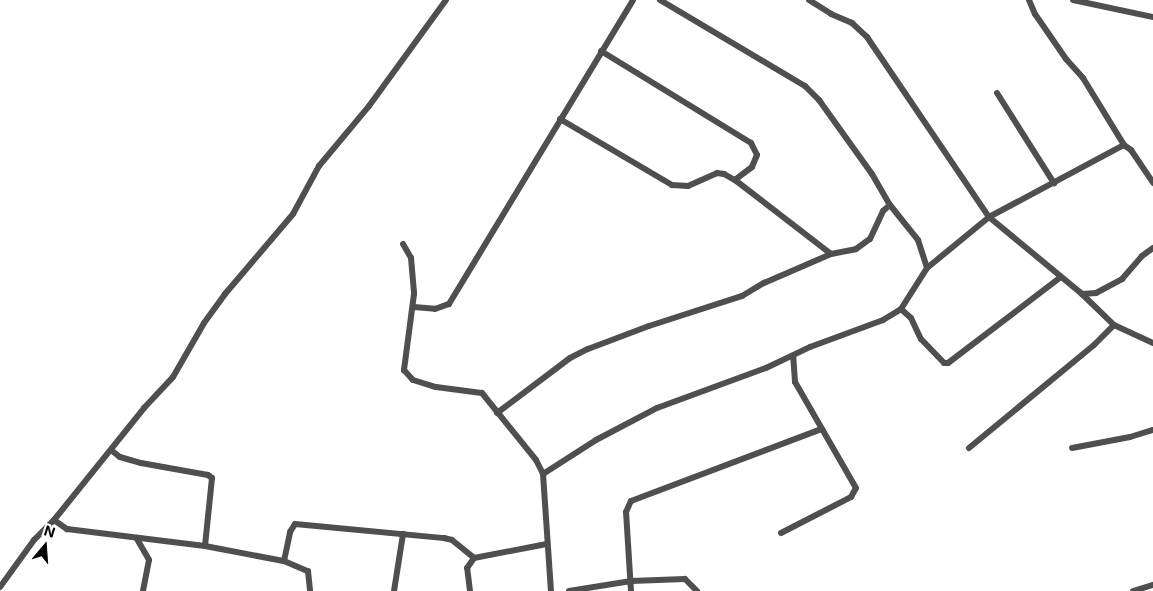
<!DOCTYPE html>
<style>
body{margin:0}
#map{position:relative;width:1153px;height:591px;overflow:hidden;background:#fff;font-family:Inter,sans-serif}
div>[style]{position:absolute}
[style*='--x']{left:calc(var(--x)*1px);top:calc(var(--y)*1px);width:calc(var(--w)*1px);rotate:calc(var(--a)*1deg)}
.minor>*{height:6px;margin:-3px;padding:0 3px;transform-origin:3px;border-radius:3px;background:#4f4f4f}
span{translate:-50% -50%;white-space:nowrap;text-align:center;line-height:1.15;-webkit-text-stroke:4px #fff;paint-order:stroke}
.north{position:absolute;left:20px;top:521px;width:50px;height:50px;-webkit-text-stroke:4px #fff;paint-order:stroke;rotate:18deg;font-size:14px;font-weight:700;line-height:20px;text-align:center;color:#000}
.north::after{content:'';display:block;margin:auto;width:18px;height:22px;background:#000;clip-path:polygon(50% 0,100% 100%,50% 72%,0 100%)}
</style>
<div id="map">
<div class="minor">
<div style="--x:660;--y:0;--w:169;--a:30.7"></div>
<div style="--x:805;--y:86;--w:20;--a:45"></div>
<div style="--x:819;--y:100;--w:91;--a:54.4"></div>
<div style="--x:872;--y:174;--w:36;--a:60"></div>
<div style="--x:890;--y:205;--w:45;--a:51.3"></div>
<div style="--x:918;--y:240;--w:29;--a:72"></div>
<div style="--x:809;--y:0;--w:26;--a:32"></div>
<div style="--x:831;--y:14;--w:23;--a:23"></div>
<div style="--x:852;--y:23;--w:21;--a:43"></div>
<div style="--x:867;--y:37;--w:217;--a:55.9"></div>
<div style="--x:989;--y:217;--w:121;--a:39.6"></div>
<div style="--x:1082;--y:294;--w:14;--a:-4"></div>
<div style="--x:1096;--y:293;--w:30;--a:-28"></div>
<div style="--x:1122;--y:279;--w:30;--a:-49"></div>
<div style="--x:1142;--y:256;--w:14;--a:-36"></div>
<div style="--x:1029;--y:0;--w:15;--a:67"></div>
<div style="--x:1035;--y:14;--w:55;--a:55.4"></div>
<div style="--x:1066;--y:59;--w:25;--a:48"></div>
<div style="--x:1083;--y:78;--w:79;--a:58.5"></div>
<div style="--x:1124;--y:145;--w:9;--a:36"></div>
<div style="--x:1131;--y:150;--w:40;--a:56"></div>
<div style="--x:1073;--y:0;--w:82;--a:12"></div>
<div style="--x:601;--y:51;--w:176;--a:31.5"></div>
<div style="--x:751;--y:143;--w:13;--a:63"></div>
<div style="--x:757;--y:155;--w:13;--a:113"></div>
<div style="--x:752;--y:167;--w:21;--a:143"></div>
<div style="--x:997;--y:93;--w:107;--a:57.7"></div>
<div style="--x:560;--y:119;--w:130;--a:30.5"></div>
<div style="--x:672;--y:185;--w:16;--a:4"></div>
<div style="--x:688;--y:186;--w:32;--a:-24"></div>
<div style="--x:717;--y:173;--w:7;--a:8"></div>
<div style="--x:724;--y:174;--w:13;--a:29"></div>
<div style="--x:735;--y:180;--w:121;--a:37.6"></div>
<div style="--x:403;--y:244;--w:16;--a:60"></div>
<div style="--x:411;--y:258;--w:36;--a:85"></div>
<div style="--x:414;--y:294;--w:77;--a:97.5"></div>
<div style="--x:404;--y:370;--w:13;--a:48"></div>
<div style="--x:413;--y:380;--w:24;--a:17"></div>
<div style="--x:436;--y:387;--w:46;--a:7.4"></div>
<div style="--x:482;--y:393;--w:86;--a:51.1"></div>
<div style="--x:536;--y:460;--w:16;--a:63"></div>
<div style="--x:543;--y:474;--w:117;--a:86.1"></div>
<div style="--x:1082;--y:294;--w:45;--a:44.1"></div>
<div style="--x:1114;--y:325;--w:43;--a:24.8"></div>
<div style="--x:414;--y:307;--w:21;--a:5"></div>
<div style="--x:435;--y:309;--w:15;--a:-20"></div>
<div style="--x:449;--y:304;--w:355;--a:-58.8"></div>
<div style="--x:901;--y:309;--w:13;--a:42"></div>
<div style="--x:911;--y:318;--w:23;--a:65"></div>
<div style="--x:921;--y:339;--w:33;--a:46"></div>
<div style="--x:944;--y:363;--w:4;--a:0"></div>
<div style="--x:948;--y:363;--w:142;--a:-37.3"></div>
<div style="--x:497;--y:413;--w:91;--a:-37"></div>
<div style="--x:570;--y:358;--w:20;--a:-27"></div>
<div style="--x:588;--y:349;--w:65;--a:-20.7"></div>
<div style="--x:649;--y:326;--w:98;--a:-17.9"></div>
<div style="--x:742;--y:296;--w:26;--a:-31"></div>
<div style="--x:764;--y:283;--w:73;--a:-23.4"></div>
<div style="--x:831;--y:254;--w:25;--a:-11"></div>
<div style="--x:856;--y:249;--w:17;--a:-36"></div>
<div style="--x:870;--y:239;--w:31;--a:-65"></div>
<div style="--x:883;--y:211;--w:9;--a:-41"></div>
<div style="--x:969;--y:448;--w:162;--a:-39.5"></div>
<div style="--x:1094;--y:345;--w:28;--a:-45"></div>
<div style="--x:1072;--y:448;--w:59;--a:-10.7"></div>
<div style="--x:1130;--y:437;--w:24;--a:-17"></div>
<div style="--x:111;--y:450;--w:11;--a:38"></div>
<div style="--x:120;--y:457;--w:22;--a:16"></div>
<div style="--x:141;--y:463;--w:68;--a:10.2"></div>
<div style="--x:208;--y:475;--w:5;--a:37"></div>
<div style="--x:212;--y:478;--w:68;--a:95.9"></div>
<div style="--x:543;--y:474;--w:63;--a:-32.7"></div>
<div style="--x:596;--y:440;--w:69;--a:-27.7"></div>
<div style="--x:657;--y:408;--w:116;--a:-20.2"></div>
<div style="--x:766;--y:368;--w:49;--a:-25.5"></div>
<div style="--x:810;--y:347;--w:78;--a:-20.3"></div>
<div style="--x:883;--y:320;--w:21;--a:-31"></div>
<div style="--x:901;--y:309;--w:49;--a:-57.6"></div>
<div style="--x:927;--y:268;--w:80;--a:-39.4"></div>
<div style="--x:989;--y:217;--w:153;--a:-28.1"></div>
<div style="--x:54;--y:520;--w:16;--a:35"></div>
<div style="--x:67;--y:529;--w:139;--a:7"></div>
<div style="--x:205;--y:546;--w:80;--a:10.8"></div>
<div style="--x:284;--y:561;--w:26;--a:23"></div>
<div style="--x:308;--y:571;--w:20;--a:84"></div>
<div style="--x:781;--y:533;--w:79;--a:-27.2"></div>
<div style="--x:851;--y:497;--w:10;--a:-61"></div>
<div style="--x:856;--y:488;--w:122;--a:-119.9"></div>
<div style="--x:795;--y:382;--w:26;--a:-94"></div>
<div style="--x:137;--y:539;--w:24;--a:60"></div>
<div style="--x:149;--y:560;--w:32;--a:101"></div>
<div style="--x:284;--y:561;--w:30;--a:-78"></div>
<div style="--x:290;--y:532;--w:9;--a:-58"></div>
<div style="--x:295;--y:524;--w:150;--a:5.4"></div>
<div style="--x:444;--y:538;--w:8;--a:14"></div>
<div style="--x:452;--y:540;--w:28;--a:39"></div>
<div style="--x:0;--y:587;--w:58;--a:-54.1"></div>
<div style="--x:34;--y:540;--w:28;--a:-45"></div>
<div style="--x:54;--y:520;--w:144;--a:-51.2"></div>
<div style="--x:144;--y:408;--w:42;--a:-46.9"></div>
<div style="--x:173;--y:377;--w:62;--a:-60.1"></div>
<div style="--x:204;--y:323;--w:36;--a:-54"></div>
<div style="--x:225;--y:294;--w:105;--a:-49.6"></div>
<div style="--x:293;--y:214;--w:55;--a:-61.6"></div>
<div style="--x:319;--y:166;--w:78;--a:-50.2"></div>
<div style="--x:369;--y:106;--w:131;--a:-54"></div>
<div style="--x:394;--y:591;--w:58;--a:-81"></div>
<div style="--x:470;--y:591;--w:23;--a:-97"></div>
<div style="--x:467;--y:568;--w:12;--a:-55"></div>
<div style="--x:474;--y:558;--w:74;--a:-10.9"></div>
<div style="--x:569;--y:591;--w:63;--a:-9.2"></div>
<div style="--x:631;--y:581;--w:54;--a:-2.1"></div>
<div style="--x:685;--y:579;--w:17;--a:45"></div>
<div style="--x:631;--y:591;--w:79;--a:-93.6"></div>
<div style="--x:626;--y:512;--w:12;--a:-66"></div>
<div style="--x:631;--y:501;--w:204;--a:-20.7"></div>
<div style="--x:1133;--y:591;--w:21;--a:-17"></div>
</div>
<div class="north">N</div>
</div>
